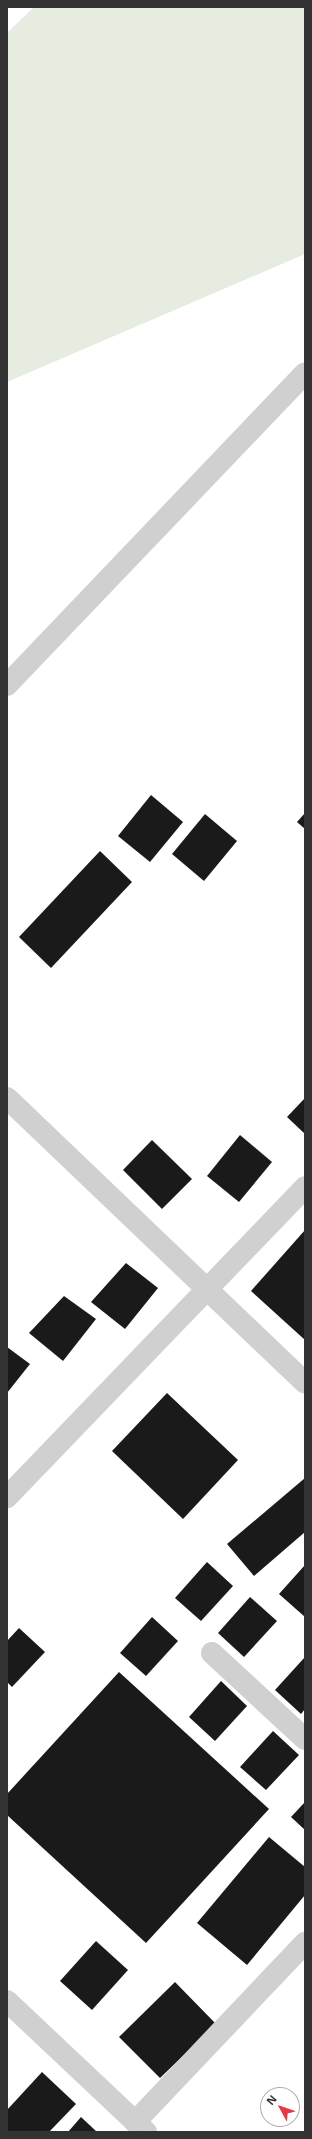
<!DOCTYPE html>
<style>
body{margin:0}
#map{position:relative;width:312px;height:2139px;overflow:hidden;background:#fff;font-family:"Open Sans",sans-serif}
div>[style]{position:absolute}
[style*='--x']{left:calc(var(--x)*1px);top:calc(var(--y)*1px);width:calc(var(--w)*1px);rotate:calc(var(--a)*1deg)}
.green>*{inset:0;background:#e6ecdf}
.building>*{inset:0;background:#1a1a1a}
.minor>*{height:22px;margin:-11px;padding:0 11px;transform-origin:11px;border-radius:11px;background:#d0d0d0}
span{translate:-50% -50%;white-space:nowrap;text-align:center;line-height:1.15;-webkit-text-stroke:4px #fff;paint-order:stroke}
.frame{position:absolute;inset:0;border:8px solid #333;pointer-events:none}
.north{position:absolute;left:260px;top:2087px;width:40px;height:40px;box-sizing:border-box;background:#fff;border:1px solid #adadad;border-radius:50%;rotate:310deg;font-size:11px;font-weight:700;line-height:16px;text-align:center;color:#333}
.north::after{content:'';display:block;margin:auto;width:14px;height:18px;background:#e63946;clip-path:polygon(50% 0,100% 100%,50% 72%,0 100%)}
</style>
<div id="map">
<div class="green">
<div style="clip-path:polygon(34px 7px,305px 7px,305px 254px,7px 382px,7px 33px)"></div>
</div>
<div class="building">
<div style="clip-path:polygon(151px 795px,183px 822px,150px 862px,118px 836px)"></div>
<div style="clip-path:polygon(305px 813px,305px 829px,297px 822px)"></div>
<div style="clip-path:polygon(205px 814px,237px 841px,204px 881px,172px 854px)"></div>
<div style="clip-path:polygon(100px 851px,132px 882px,51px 968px,19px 937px)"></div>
<div style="clip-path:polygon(305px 1098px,305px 1134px,287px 1117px)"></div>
<div style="clip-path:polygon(240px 1135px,272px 1162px,239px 1202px,207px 1176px)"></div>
<div style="clip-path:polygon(152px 1140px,192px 1179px,162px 1209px,123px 1170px)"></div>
<div style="clip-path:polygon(305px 1230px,305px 1340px,251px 1291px)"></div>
<div style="clip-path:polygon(126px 1263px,158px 1288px,125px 1329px,91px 1302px)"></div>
<div style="clip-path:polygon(64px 1296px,96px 1319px,63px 1361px,29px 1333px)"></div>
<div style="clip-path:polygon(7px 1347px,30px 1364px,7px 1393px)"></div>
<div style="clip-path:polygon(167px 1393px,238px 1460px,183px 1519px,112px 1451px)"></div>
<div style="clip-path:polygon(305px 1478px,305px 1532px,254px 1576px,227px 1544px)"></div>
<div style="clip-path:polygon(207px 1562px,233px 1586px,201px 1621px,175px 1598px)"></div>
<div style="clip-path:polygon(305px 1565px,305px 1617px,279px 1594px)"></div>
<div style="clip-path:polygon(250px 1597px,277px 1621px,244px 1657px,218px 1633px)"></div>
<div style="clip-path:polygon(152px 1617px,178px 1641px,146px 1676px,120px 1653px)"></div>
<div style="clip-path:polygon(19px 1628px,45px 1652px,12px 1687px,7px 1682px,7px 1641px)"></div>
<div style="clip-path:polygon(305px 1657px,305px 1709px,301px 1714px,275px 1690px)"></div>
<div style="clip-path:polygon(119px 1672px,269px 1809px,146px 1943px,7px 1815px,7px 1794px)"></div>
<div style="clip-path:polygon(221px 1681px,247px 1706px,215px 1741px,189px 1717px)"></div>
<div style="clip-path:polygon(273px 1731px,299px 1755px,266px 1790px,240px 1767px)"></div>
<div style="clip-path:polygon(305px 1802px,305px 1830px,291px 1817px)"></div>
<div style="clip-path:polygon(269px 1837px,305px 1867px,305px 1895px,247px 1965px,197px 1923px)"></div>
<div style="clip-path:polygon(96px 1941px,128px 1970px,92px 2010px,60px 1981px)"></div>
<div style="clip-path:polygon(175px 1982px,216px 2024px,160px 2078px,119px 2037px)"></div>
<div style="clip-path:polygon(42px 2072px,76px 2104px,49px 2132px,7px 2132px,7px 2110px)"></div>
<div style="clip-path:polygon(81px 2117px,97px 2132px,68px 2132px)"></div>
</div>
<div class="minor">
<div style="--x:7;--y:685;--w:431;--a:-46.3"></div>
<div style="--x:7;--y:1098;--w:412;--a:43.7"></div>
<div style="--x:7;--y:1497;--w:430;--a:-46.1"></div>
<div style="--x:212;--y:1653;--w:127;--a:42.8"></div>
<div style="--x:7;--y:2001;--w:191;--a:43.3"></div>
<div style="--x:135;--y:2122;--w:247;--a:-46.5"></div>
</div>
<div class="frame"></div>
<div class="north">N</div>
</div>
